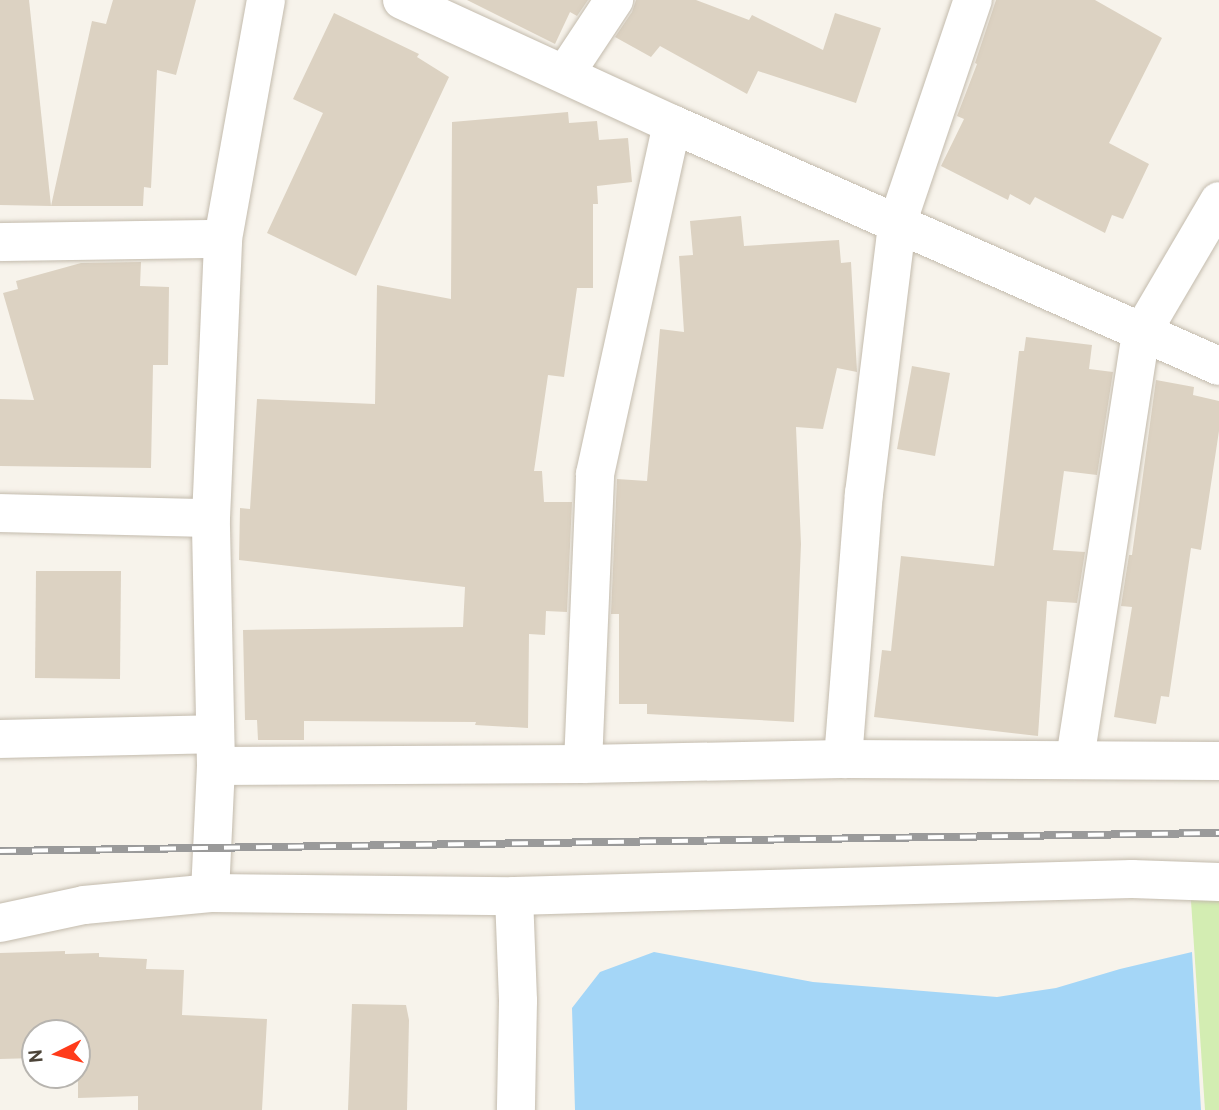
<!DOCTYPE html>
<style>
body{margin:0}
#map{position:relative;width:1219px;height:1110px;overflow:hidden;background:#f7f3eb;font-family:Overpass,sans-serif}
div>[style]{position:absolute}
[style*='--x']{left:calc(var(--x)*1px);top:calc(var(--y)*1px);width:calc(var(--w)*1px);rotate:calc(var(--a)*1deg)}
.green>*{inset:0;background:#d3edb2}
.water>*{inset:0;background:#a4d6f7}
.building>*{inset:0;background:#dcd2c2}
.roads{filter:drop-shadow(0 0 2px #c3bbad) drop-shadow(0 0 2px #c3bbad)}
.minor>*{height:38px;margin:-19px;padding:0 19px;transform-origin:19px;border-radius:19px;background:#fff}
.rail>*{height:8px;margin-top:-4px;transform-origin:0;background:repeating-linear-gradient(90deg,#fff 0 16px,#9a9a9a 0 32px);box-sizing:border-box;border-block:2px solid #9a9a9a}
span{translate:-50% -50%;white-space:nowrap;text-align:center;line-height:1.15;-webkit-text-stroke:5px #fff;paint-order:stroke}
.north{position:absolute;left:21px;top:1019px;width:70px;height:70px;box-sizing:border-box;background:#fff;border:2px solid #b7b4af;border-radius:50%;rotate:264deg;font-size:19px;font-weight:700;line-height:28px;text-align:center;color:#4c4438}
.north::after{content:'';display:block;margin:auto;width:24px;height:32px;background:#ff3b1a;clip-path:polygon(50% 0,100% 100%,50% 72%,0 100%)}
</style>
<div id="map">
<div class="green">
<div style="clip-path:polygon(1190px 886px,1219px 887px,1219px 1110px,1205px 1110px)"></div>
</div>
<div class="water">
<div style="clip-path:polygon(654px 952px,813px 982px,997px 997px,1056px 988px,1120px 969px,1192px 952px,1201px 1110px,575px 1110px,572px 1008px,600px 972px)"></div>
</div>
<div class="building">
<div style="clip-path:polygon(0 0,29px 0,51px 206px,0 205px)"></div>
<div style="clip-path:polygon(113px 0,196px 0,176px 75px,157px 70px,151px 188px,144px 187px,143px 206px,51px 206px,92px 21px,106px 24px)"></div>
<div style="clip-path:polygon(467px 0,588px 0,577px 16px,570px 12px,555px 44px)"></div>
<div style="clip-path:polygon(636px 0,696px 0,749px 20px,752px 15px,823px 50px,835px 13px,881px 28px,856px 103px,758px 71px,747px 94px,660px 46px,651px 57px,615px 37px,632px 12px)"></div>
<div style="clip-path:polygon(996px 0,1095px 0,1162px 38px,1109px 143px,1149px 164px,1123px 219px,1112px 215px,1105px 233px,1035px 197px,1030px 205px,1010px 194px,1008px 200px,941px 166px,964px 119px,957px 116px,977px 64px,975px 63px)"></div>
<div style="clip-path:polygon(334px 13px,419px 54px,417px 57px,449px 77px,356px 276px,267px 233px,323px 113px,293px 99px)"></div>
<div style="clip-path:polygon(568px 112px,569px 123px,597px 121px,599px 140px,628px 138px,632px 182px,597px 186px,598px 204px,593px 204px,593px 288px,577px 288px,564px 377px,548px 375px,534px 471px,542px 471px,544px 502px,572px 502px,567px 612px,546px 611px,545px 635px,529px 634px,528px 728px,475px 725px,476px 722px,304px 721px,304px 740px,258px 740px,257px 720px,245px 720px,243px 630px,463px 627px,465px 587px,239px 560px,240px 508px,250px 509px,257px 399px,375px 404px,377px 285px,451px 299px,452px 122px)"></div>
<div style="clip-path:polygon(741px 216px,744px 246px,839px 240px,841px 263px,851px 262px,857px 372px,837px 368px,823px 429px,796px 427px,801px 544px,794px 722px,647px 714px,647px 704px,619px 704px,619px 614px,611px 614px,617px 479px,647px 481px,660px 329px,684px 332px,679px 256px,693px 255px,690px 221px)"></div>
<div style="clip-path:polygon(141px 262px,140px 286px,169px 287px,168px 365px,153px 365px,151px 468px,0 466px,0 399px,34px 400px,3px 293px,18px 289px,16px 281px,81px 263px)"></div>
<div style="clip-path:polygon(1026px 337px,1092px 345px,1089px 369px,1113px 372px,1097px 475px,1064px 471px,1053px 550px,1085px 552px,1077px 603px,1047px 601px,1038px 736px,874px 717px,882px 650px,891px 651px,901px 556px,994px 566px,1019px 351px,1024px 351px)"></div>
<div style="clip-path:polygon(912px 366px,950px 373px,935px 456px,897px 449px)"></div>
<div style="clip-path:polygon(1156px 380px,1194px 387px,1193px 395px,1219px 401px,1219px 431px,1201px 550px,1191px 548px,1169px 697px,1161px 696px,1156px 724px,1114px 717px,1132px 607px,1121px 606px,1129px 555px,1132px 555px)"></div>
<div style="clip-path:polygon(36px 571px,121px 571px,120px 679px,35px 678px)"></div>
<div style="clip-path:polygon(65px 951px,65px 954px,99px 953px,99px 957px,147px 959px,146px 969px,184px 970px,182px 1015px,267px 1019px,262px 1110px,138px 1110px,138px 1096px,78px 1098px,78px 1077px,64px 1077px,77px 1075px,77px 1033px,35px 1033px,35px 1058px,0 1059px,0 953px)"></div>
<div style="clip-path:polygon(352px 1004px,406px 1005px,409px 1020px,407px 1110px,348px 1110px)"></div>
</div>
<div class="roads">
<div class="minor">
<div style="--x:402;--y:0;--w:297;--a:24.7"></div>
<div style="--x:672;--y:124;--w:598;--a:23.87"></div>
<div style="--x:565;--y:74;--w:89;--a:-56.5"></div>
<div style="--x:0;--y:242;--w:223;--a:-0.8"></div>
<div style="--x:0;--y:513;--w:211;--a:1.4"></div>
<div style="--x:0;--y:739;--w:215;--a:-1.3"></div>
<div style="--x:843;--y:759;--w:266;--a:-85.5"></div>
<div style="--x:864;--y:494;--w:272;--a:-83"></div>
<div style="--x:897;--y:224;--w:237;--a:-71.3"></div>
<div style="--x:1075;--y:759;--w:430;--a:-81.2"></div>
<div style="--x:1141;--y:334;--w:154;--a:-59.6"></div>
<div style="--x:583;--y:764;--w:290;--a:-87.6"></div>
<div style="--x:595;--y:474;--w:358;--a:-77.6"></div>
<div style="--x:216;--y:766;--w:367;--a:-0.3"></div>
<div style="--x:583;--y:764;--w:260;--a:-1.1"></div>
<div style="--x:843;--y:759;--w:376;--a:0.3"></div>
<div style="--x:210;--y:893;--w:127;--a:-87.3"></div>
<div style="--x:216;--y:766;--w:248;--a:-91.2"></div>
<div style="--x:211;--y:518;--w:279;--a:-87.5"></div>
<div style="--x:223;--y:239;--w:243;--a:-79.8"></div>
<div style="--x:514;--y:896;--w:105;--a:87.8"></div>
<div style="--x:518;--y:1001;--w:109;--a:91.1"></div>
<div style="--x:0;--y:923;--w:86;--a:-12.1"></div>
<div style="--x:84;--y:905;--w:127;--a:-5.4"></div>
<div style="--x:210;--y:893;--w:304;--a:0.6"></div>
<div style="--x:514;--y:896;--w:618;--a:-1.58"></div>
<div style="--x:1132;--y:879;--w:87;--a:2"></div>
</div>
</div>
<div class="rail">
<div style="--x:0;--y:851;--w:1219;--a:-0.85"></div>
</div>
<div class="north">N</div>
</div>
